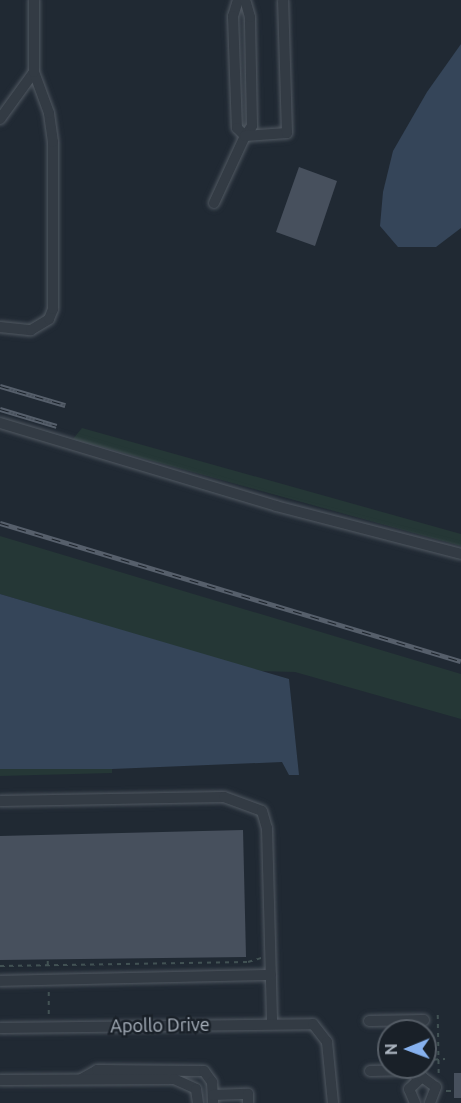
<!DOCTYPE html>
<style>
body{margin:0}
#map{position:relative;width:461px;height:1103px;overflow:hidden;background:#202933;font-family:Ubuntu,sans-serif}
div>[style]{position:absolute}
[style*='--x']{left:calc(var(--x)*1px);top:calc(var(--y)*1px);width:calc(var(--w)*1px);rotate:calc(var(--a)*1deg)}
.green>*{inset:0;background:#253736}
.water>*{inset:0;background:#354559}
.building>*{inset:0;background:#47505d}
.path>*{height:1.5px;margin-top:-0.75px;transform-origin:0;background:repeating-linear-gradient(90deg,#425254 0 4.5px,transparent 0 9px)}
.roads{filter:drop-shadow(0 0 2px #515962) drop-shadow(0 0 2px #515962)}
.minor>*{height:10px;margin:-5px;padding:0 5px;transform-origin:5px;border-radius:5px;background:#333b44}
.rail>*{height:5px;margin-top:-2.5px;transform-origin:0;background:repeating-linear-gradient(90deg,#192028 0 9px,#565f6b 0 18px);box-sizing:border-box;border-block:2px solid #565f6b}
span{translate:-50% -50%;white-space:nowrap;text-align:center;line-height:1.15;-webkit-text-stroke:5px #192028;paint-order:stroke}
.street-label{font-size:18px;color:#adb6c1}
.north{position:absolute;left:377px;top:1019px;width:60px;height:60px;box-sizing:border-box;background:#192028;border:2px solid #545c65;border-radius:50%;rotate:269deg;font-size:16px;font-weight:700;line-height:24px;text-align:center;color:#adb6c1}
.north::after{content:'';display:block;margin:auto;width:21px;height:27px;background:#86b1ee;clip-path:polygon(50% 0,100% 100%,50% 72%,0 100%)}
</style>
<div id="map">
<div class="green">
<div style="clip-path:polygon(82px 428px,461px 534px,461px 546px,73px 439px)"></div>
<div style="clip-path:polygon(0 536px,461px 674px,461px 719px,295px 672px,258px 671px,0 594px)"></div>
<div style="clip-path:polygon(0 769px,112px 769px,112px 773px,0 776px)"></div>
</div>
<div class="water">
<div style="clip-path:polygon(461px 44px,461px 228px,436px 247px,398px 247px,380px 226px,383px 192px,393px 151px,427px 92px)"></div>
<div style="clip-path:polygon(0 594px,289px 679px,299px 775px,289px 775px,282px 762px,112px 769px,0 769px)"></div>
</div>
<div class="building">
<div style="clip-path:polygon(299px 167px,337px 181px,315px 246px,276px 232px)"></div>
<div style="clip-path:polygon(243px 830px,246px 957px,0 960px,0 836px)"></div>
<div style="clip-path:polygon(454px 1073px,461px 1073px,461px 1098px,454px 1098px)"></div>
</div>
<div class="path">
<div style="--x:48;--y:961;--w:8;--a:90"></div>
<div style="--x:0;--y:966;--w:248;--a:-0.9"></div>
<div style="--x:248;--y:962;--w:14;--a:-17"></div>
<div style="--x:49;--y:992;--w:25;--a:90"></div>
<div style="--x:438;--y:1015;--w:62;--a:89.1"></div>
<div style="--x:425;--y:1060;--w:20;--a:-3"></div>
<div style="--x:446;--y:1091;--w:8;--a:0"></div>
</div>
<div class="roads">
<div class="minor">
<div style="--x:238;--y:0;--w:17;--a:107"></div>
<div style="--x:233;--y:16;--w:112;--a:88"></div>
<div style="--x:237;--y:128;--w:11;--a:45"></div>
<div style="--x:245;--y:136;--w:12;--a:-55"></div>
<div style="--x:252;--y:126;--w:109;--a:-91.1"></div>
<div style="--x:250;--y:17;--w:18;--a:-106"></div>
<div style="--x:0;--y:119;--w:58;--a:-54.1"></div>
<div style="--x:214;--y:203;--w:74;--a:-65.2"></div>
<div style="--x:245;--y:136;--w:42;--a:-4.1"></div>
<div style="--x:287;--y:133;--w:132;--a:-91.7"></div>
<div style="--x:0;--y:327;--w:31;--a:6"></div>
<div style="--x:31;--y:330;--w:21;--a:-31"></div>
<div style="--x:49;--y:319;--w:11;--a:-68"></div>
<div style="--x:53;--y:309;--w:167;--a:-90"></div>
<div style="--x:53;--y:142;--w:29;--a:-98"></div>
<div style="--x:49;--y:113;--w:44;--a:-110.1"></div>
<div style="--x:34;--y:72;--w:72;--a:-90"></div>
<div style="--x:0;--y:423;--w:288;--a:16.7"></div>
<div style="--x:276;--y:506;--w:191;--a:14.5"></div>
<div style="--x:0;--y:801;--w:224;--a:-1"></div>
<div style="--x:224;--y:797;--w:40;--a:20.2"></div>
<div style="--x:262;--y:811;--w:18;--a:74"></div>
<div style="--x:267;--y:828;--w:194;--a:88.5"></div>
<div style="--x:0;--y:981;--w:271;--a:-1.3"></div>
<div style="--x:369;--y:1021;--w:55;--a:-1"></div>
<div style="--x:0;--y:1028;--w:313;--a:-0.7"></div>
<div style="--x:313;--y:1024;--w:23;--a:52"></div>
<div style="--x:327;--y:1042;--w:61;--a:84.4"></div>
<div style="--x:370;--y:1071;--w:43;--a:-1.3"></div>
<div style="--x:413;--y:1070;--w:10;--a:66"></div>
<div style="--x:81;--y:1079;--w:18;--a:-29"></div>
<div style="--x:97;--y:1070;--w:107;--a:0.5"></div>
<div style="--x:204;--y:1071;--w:14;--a:54"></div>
<div style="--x:212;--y:1082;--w:21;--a:87"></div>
<div style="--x:0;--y:1080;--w:174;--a:-0.3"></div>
<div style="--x:174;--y:1079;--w:24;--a:24"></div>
<div style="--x:196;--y:1089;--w:14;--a:82"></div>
<div style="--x:213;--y:1095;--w:35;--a:-2"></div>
<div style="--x:248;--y:1094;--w:9;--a:90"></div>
<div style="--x:415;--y:1103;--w:15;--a:-113"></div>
<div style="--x:409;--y:1089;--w:18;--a:-43"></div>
<div style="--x:422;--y:1077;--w:17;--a:36"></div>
<div style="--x:436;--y:1087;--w:17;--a:111"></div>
</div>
</div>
<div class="rail">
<div style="--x:0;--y:386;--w:68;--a:16.3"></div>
<div style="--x:0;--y:409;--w:59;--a:16.6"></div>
<div style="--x:0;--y:523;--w:481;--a:16.7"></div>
</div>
<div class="street-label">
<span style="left:160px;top:1025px;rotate:-1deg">Apollo Drive</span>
</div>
<div class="north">N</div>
</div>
